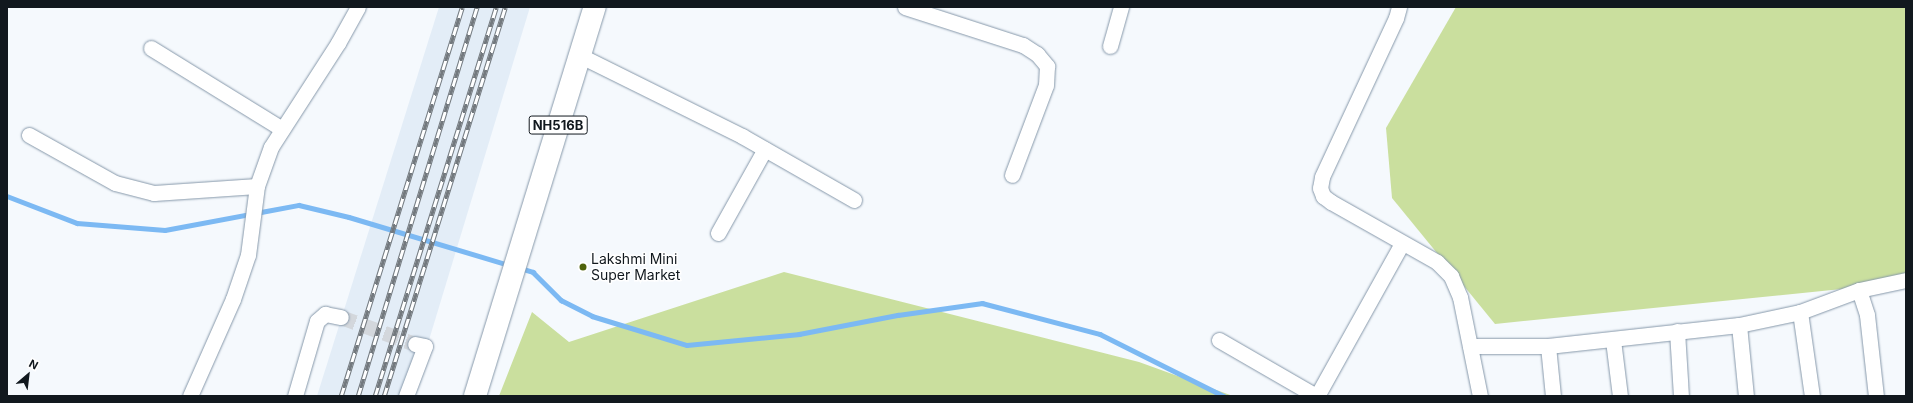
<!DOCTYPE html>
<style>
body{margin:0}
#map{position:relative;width:1913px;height:403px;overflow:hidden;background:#f5f9fd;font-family:Inter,sans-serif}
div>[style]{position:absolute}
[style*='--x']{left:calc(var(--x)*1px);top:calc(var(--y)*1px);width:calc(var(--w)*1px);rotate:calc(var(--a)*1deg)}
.built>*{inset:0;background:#e3edf7}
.green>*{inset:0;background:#cadf9e}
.stream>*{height:4.5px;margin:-2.25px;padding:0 2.25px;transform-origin:2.25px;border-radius:2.25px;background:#7cb9f3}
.minor-tunnel>*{height:15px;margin-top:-7.5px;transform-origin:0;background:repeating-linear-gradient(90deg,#d3d7dc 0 15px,transparent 0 23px)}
.roads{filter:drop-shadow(0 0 1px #8698aa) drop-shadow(0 0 1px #8698aa)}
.minor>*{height:15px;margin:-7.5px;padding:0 7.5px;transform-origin:7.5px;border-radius:7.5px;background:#fff}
.highway>*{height:22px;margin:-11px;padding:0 11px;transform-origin:11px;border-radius:11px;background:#fff}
.rail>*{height:4.5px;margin-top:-2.25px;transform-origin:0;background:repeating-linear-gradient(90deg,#fff 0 9px,#73797e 0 18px);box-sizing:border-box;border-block:1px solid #73797e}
.dots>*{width:11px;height:11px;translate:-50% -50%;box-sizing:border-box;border:2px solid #fff;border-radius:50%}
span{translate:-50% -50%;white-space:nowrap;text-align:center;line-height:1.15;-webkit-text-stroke:3px #fff;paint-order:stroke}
.shield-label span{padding:1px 3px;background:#fff;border:1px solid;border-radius:3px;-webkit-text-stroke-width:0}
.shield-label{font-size:13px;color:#11181e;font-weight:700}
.poi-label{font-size:14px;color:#11181e}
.left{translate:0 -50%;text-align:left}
.frame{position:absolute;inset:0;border:8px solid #11181e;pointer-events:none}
.north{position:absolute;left:8px;top:355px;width:40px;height:40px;-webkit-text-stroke:3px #fff;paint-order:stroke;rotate:28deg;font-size:11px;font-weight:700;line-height:16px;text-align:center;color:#11181e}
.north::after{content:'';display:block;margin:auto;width:14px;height:18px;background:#11181e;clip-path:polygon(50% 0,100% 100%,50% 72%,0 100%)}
</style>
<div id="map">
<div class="built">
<div style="clip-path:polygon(439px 7px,530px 7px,412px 396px,317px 396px)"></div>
</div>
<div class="green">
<div style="clip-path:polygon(1456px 7px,1906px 7px,1906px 279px,1881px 285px,1495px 324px,1392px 198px,1386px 128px)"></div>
<div style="clip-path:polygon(784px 272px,1139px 362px,1233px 396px,499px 396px,532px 312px,569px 342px)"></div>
</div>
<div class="stream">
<div style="--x:7;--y:196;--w:75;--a:21.1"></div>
<div style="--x:77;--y:223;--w:88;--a:4.5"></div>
<div style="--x:165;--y:230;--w:136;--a:-10.6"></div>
<div style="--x:299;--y:205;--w:51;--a:13.5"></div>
<div style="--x:349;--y:217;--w:167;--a:16.7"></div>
<div style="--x:520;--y:268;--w:14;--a:17"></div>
<div style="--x:533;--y:272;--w:40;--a:45"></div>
<div style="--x:561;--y:300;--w:35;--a:27"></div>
<div style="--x:592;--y:316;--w:99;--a:17"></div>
<div style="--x:687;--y:345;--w:113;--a:-5.6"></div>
<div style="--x:799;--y:334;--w:101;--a:-10.9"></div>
<div style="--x:898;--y:315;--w:85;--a:-8.1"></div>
<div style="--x:982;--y:303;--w:122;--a:14.7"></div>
<div style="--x:1100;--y:334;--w:139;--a:26.6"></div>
</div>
<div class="minor-tunnel">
<div style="--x:341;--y:317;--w:79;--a:20"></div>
</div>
<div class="roads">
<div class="minor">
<div style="--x:905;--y:7;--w:124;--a:17.9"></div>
<div style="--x:1023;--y:45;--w:17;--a:33"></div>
<div style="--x:1037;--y:54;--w:16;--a:50"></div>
<div style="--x:1047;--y:66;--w:19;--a:93"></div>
<div style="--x:1046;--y:85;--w:96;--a:110.7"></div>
<div style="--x:1399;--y:7;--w:11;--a:105"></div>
<div style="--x:1396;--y:18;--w:175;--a:115"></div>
<div style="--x:1322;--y:177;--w:11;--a:100"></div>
<div style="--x:1320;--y:188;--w:9;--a:69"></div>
<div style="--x:1323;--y:196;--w:10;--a:37"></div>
<div style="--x:1331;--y:202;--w:122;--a:29.5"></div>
<div style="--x:1437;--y:262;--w:20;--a:45"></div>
<div style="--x:1451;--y:276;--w:23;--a:67"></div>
<div style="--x:1460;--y:297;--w:101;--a:78.6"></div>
<div style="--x:1110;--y:46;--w:41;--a:-74.2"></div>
<div style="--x:151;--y:48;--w:154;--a:31.7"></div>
<div style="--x:581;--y:56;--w:180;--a:26.4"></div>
<div style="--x:742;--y:136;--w:129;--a:29.7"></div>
<div style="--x:29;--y:135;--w:98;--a:29.2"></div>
<div style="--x:115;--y:183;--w:40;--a:14.4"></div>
<div style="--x:154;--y:193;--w:103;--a:-3.9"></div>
<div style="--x:718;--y:233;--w:96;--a:-60.8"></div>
<div style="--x:1859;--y:290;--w:26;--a:72"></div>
<div style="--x:1867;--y:315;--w:81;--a:83.7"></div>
<div style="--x:1800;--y:312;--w:85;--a:81.9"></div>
<div style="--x:1739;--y:325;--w:71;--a:84.4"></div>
<div style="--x:1677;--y:331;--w:65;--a:86.5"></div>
<div style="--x:1219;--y:340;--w:112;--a:30"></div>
<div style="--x:1613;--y:340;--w:56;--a:82.9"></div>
<div style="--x:1470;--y:346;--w:78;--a:0"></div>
<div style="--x:1548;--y:346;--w:192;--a:-6.3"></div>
<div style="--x:1739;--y:325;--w:62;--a:-12"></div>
<div style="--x:1800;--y:312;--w:63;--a:-20.4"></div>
<div style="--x:1859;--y:290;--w:48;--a:-12"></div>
<div style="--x:1548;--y:346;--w:50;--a:84.3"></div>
<div style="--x:190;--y:396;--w:106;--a:-66.1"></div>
<div style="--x:233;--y:299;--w:46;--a:-71.2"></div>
<div style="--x:248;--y:255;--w:70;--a:-82.6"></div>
<div style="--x:257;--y:186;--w:41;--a:-70.3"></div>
<div style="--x:271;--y:147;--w:124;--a:-57.2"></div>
<div style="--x:338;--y:43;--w:41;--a:-60.9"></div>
<div style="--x:295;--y:396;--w:78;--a:-73.7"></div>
<div style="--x:317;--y:321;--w:11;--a:-41"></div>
<div style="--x:325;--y:314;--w:16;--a:11"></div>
<div style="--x:406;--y:396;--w:53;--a:-69.2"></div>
<div style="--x:425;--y:346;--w:10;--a:-169"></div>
<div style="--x:1317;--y:396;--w:175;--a:-60.9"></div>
</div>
<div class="highway">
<div style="--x:475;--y:396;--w:407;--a:-72.9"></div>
</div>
</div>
<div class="rail">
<div style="--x:341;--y:396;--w:407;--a:-72.7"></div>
<div style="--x:358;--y:396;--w:407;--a:-73"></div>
<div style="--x:375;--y:396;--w:407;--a:-72.7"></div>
<div style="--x:384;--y:396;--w:407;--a:-72.7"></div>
</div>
<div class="dots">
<div style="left:583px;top:267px;background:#4e620b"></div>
</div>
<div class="shield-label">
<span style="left:558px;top:125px">NH516B</span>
</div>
<div class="poi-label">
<span class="left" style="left:591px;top:267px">Lakshmi Mini<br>Super Market</span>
</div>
<div class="frame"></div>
<div class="north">N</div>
</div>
